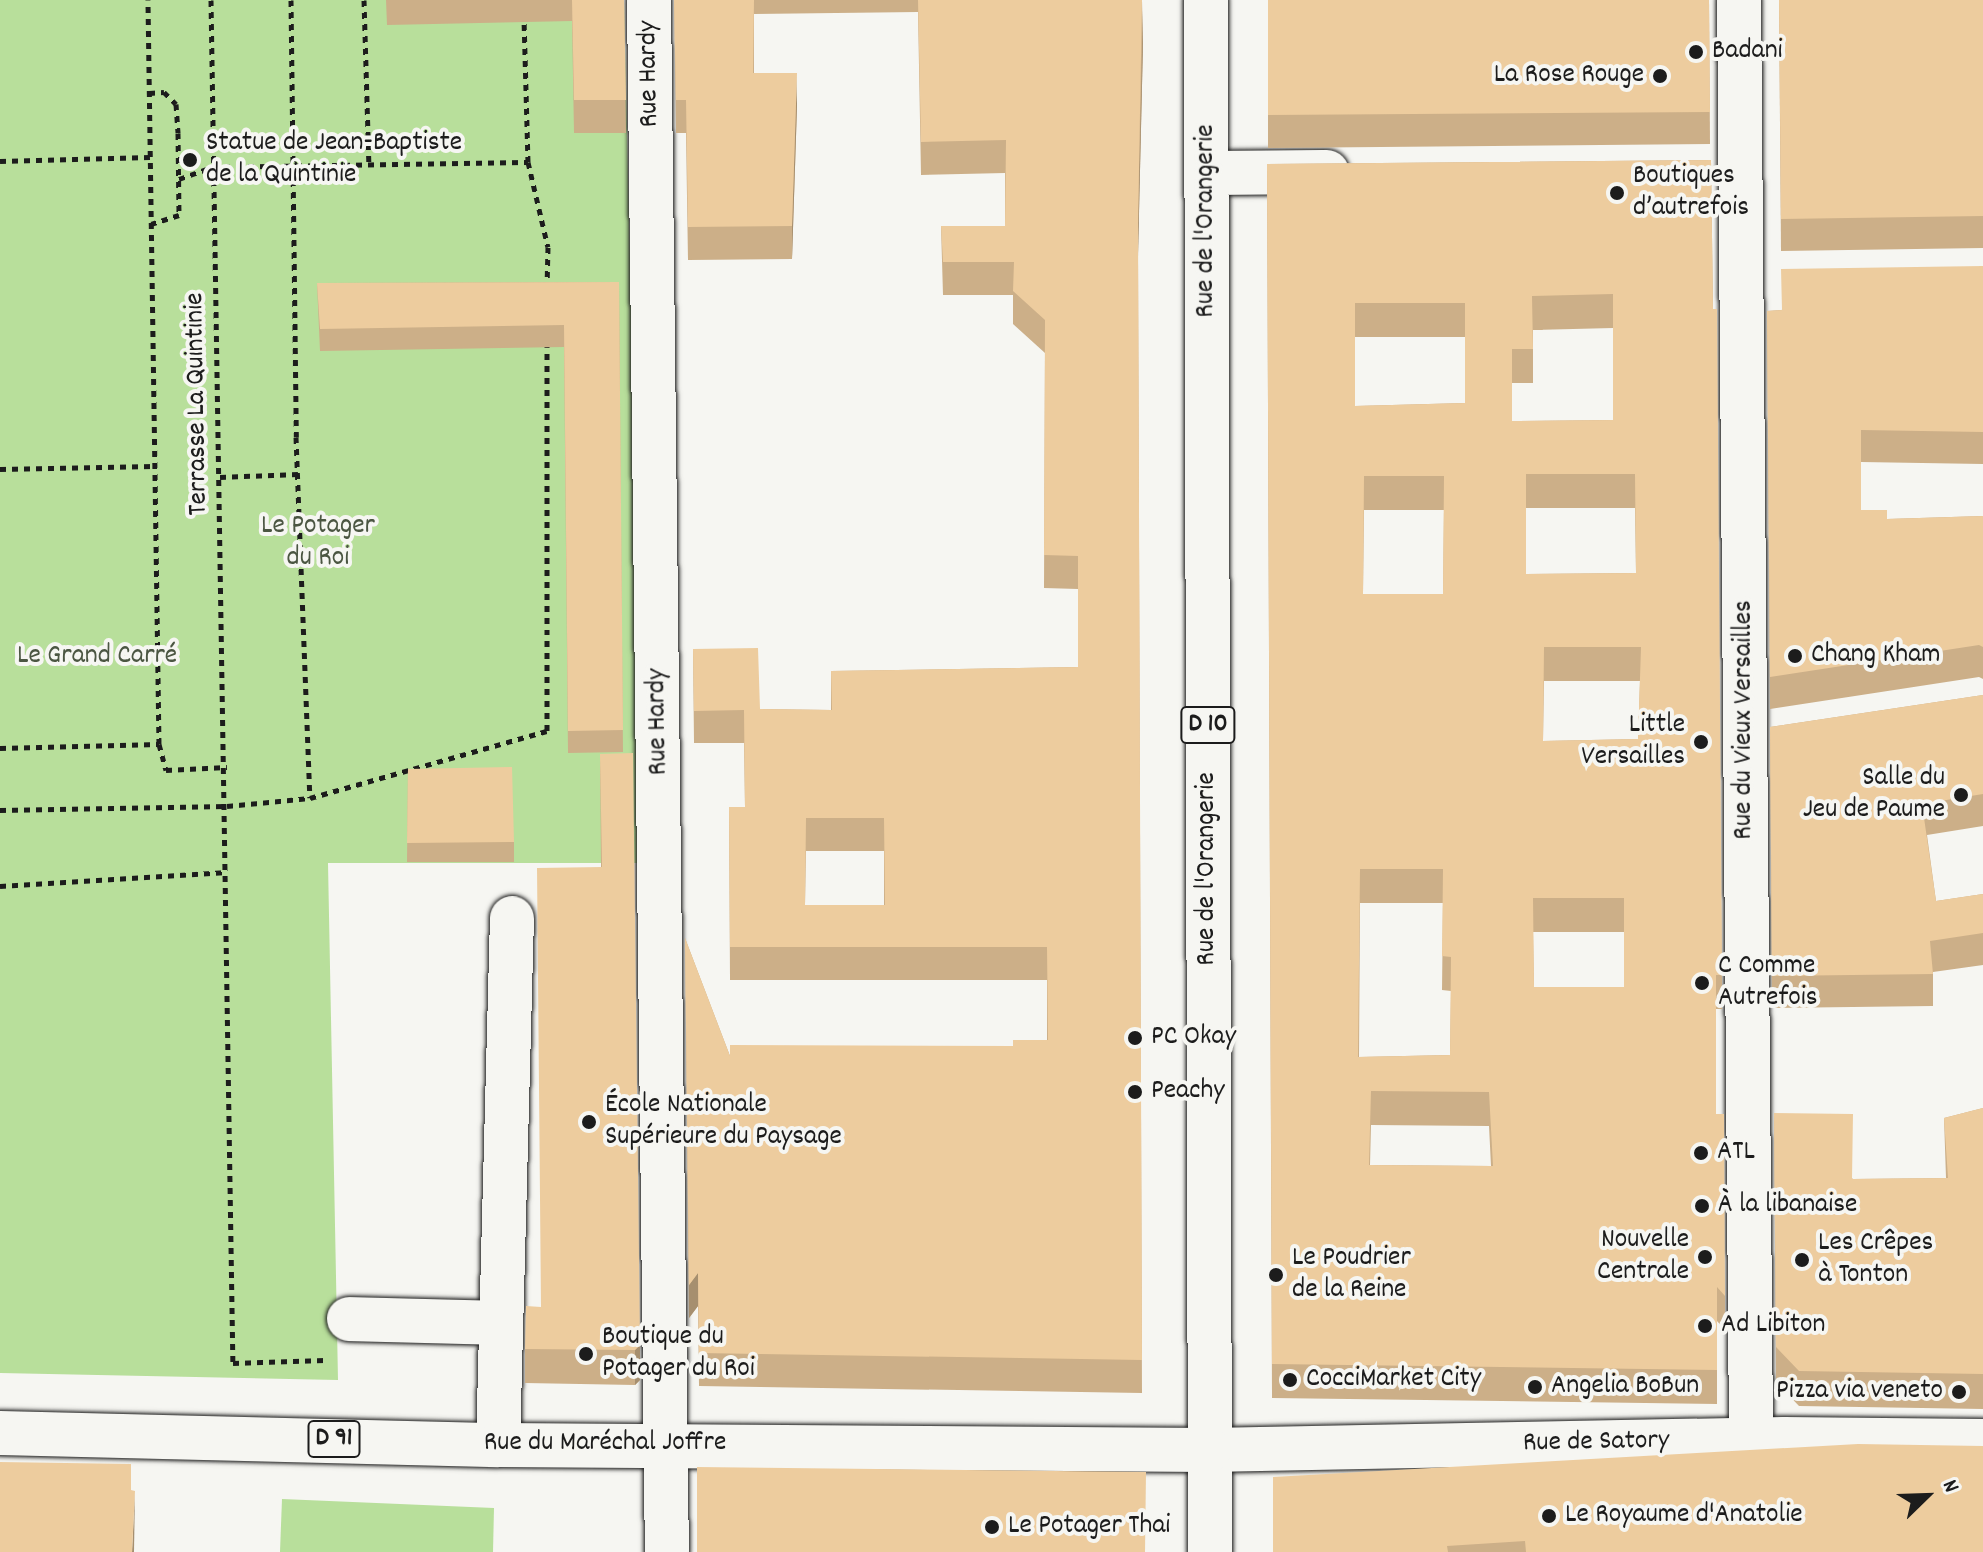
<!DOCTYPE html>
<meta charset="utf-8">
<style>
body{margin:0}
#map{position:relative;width:1983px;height:1552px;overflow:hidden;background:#f6f6f2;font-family:Dekko,sans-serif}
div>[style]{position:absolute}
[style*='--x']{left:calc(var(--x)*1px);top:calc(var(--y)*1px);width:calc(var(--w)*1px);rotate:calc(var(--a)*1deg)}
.green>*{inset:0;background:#b8df9b}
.path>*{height:5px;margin-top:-2.5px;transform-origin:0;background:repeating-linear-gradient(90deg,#1c1c1c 0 6px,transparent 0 12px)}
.roads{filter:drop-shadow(0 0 2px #1c1c1c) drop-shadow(0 0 2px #1c1c1c)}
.minor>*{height:44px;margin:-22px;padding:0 22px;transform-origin:22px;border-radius:22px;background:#f6f6f2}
.major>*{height:44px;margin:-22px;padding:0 22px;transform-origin:22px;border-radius:22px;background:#f6f6f2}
.wall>*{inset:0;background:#ccaf88}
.shaded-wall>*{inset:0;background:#a68f6f}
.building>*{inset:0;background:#edcc9e}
.dots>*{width:22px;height:22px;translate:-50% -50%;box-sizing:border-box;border:4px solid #f6f6f2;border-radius:50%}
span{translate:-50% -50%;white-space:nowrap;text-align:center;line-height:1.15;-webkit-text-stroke:8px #f6f6f2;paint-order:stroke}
.shield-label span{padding:2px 6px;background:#f6f6f2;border:2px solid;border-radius:6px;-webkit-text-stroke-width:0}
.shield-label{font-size:26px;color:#1c1c1c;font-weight:700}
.poi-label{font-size:28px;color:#1c1c1c}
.left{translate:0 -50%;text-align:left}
.right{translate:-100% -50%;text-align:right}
.street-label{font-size:28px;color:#1c1c1c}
.park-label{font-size:28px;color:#4b5642}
.north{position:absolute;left:1887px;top:1456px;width:80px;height:80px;-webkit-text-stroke:6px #f6f6f2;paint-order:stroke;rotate:67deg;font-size:22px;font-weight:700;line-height:32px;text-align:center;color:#1c1c1c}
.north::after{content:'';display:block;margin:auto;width:28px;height:36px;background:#1c1c1c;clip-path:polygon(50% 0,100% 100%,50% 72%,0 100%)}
</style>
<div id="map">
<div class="green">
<div style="clip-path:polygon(0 0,624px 0,644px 863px,328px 863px,338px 1380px,0 1373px)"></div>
<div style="clip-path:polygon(282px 1499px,494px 1508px,493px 1552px,280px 1552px)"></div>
</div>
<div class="path">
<div style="--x:211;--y:0;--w:1363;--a:89.08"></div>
<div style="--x:233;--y:1363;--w:92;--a:-1.9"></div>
<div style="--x:291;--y:0;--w:437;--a:89.3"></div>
<div style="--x:296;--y:437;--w:361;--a:87.8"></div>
<div style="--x:364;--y:0;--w:167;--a:88.3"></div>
<div style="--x:149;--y:93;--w:15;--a:-4"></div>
<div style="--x:164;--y:92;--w:17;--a:45"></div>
<div style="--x:176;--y:104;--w:29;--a:86"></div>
<div style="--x:178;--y:133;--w:82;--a:89.3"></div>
<div style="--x:179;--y:215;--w:29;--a:162"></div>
<div style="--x:0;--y:161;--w:150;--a:-1.5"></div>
<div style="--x:528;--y:162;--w:87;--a:76.8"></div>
<div style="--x:548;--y:247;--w:40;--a:91.4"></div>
<div style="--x:179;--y:179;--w:35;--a:-20"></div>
<div style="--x:212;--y:167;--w:316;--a:-0.9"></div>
<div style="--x:528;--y:162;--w:146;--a:-91.6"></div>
<div style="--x:0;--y:469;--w:154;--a:-1.1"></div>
<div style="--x:220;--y:477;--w:78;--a:-2.2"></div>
<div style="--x:159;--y:744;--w:27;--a:75"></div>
<div style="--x:166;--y:770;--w:61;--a:-2.8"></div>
<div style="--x:0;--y:748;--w:159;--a:-1.4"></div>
<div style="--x:159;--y:744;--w:744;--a:-90.85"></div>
<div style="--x:0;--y:810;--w:227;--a:-1"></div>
<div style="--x:227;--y:806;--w:83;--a:-5.5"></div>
<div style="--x:310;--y:798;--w:246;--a:-15.8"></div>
<div style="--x:547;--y:731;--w:390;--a:-90"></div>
<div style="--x:0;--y:886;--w:228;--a:-3.5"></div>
</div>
<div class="roads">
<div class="minor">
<div style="--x:649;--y:0;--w:1552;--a:89.34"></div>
<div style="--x:1739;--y:0;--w:1440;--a:89.52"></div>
<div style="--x:1207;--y:173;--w:120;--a:-0.5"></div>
<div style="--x:349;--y:1319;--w:152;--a:1.5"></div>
<div style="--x:498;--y:1445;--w:527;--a:-88.48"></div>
<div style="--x:1209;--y:1450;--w:575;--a:-1.1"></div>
<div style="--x:1784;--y:1439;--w:199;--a:0.6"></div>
</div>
<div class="major">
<div style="--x:1206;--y:0;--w:1552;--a:89.85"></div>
<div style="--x:0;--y:1433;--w:498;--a:1.4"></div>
<div style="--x:498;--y:1445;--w:711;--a:0.4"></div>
</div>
</div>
<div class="wall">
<div style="clip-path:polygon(386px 0,624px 0,626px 133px,574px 133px,572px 21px,387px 25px)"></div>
<div style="clip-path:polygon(evenodd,674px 0,1142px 0,1143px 43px,1138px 253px,1142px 1393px,699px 1386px,698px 1306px,689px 1318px,685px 938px,730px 1056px,1013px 1046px,1047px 1040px,1047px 980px,730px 980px,729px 807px,745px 807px,744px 743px,694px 743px,693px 649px,760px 709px,831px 710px,831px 671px,1078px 667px,1078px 589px,1044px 588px,1045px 353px,1013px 324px,1013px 295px,943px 295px,941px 226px,1005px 226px,1005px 173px,921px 175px,918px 12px,754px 14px,754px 73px,797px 106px,792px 259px,688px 260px,686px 133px,676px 133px,674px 0,806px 851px,884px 851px,884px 905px,805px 905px,806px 851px)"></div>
<div style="clip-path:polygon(1268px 0,1709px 0,1710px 144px,1268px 148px)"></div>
<div style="clip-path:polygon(1779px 0,1983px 0,1983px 248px,1781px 251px)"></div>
<div style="clip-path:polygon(evenodd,1711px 160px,1722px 975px,1722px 1009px,1716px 1009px,1716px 1114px,1725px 1296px,1725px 1330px,1717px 1321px,1717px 1404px,1272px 1398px,1267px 164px,1711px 160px,1613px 328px,1613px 420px,1512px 421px,1512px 383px,1533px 383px,1533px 330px,1613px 328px,1711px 160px,1355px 337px,1465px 337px,1465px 403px,1355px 406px,1355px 337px,1711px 160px,1526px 508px,1635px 508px,1636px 573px,1526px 574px,1526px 508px,1711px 160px,1364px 510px,1444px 510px,1443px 594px,1363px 594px,1364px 510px,1711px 160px,1544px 681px,1640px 681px,1638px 739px,1543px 741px,1544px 681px,1711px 160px,1360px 903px,1443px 903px,1442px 990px,1451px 991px,1450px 1055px,1359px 1057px,1360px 903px,1711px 160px,1533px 932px,1624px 932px,1624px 987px,1534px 987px,1533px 932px,1711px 160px,1371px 1125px,1489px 1126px,1491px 1166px,1370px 1165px,1371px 1125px)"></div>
<div style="clip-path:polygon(1983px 266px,1983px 464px,1861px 462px,1861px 510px,1887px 519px,1983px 516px,1983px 679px,1979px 677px,1770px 709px,1767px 311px,1781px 310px)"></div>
<div style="clip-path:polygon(619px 282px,623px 752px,568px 753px,564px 347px,320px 351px,317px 283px)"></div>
<div style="clip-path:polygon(1983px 695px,1983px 826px,1927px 835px,1936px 901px,1983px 894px,1983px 965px,1933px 972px,1933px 1006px,1772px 1008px,1770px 727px)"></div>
<div style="clip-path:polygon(600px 754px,640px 1380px,635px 1385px,525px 1383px,525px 1349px,541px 1307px,601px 867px)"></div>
<div style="clip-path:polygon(408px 769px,514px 842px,514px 862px,407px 862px)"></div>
<div style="clip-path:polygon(1983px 1108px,1983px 1409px,1799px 1406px,1776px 1382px,1774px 1113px,1853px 1179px,1946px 1178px,1944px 1118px)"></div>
<div style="clip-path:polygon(1983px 1446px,1983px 1552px,1273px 1552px)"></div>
</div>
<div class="shaded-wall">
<div style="clip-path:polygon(1143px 10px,1143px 43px,1138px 257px,1138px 224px)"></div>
<div style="clip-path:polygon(797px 73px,797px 106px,792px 259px,792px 226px)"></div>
<div style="clip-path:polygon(698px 1273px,698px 1306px,689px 1318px,689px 1285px)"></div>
<div style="clip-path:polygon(640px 1345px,640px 1380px,635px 1385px,635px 1350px)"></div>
<div style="clip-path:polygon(135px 1491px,134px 1552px,132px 1552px)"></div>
</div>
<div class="building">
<div style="clip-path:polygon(572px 0,624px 0,626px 100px,574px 100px)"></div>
<div style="clip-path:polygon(674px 0,754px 0,753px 73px,797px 73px,792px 226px,688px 227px,686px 100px,676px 100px)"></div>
<div style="clip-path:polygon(evenodd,918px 0,1142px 0,1138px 224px,1142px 1360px,699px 1353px,698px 1273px,689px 1285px,685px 938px,730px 1056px,730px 1045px,1013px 1046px,1013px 1040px,1048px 1040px,1047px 947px,730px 947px,729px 807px,745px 807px,744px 710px,694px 711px,693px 649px,758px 648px,760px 709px,832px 710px,831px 671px,1078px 667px,1078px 556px,1044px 555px,1045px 320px,1013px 291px,1014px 262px,943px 262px,941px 226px,1005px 226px,1006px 140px,921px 142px,918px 0,806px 818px,884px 818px,885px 905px,805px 905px,806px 818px)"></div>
<div style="clip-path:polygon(1268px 0,1709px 0,1710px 112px,1268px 115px)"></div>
<div style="clip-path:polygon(1779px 0,1983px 0,1983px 216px,1781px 219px)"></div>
<div style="clip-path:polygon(evenodd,1711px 160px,1713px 309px,1717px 309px,1722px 975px,1716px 975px,1716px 1114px,1724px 1114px,1725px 1296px,1717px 1287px,1717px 1370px,1272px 1364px,1267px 164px,1711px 160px,1613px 294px,1613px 420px,1512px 421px,1512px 349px,1533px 349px,1532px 296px,1613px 294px,1711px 160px,1355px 303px,1465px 303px,1465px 403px,1355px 406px,1355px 303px,1711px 160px,1526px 474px,1635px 474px,1636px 573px,1526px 574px,1526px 474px,1711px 160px,1364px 476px,1444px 476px,1443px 594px,1363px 594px,1364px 476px,1711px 160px,1544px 647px,1641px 647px,1638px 739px,1543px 741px,1544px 647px,1711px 160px,1360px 869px,1443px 869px,1442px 956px,1451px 957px,1450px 1055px,1358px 1057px,1360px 869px,1711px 160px,1533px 898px,1624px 898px,1624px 987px,1534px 987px,1533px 898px,1711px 160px,1371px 1091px,1489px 1092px,1493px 1166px,1369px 1165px,1371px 1091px)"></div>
<div style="clip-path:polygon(1983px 266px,1983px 432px,1861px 430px,1861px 510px,1887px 510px,1887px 519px,1983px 516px,1983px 647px,1979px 645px,1770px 677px,1767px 311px,1782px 310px,1781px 269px)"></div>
<div style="clip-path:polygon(619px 282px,623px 730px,568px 731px,564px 325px,320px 329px,317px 283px)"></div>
<div style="clip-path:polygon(1983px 695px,1983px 794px,1922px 804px,1936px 901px,1983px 894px,1983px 933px,1930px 941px,1933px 974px,1772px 976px,1770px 727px)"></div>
<div style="clip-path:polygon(633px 753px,640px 1345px,635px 1350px,525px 1349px,526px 1306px,541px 1307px,537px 868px,602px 867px,600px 754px)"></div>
<div style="clip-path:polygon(512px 767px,514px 842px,407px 843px,408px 769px)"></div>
<div style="clip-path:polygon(1983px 1108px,1983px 1374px,1799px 1371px,1776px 1347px,1774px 1113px,1853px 1114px,1852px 1179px,1948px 1178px,1944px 1118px)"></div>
<div style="clip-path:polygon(1858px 1444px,1983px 1446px,1983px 1552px,1526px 1552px,1525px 1541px,1447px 1546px,1448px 1552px,1273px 1552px,1273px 1477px)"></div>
<div style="clip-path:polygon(0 1462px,131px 1464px,131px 1490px,135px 1491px,132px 1552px,0 1552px)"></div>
<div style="clip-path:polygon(697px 1467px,1146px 1472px,1145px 1552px,697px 1552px)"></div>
</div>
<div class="dots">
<div style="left:1696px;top:52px;background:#1c1c1c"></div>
<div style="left:1660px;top:76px;background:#1c1c1c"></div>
<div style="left:190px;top:160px;background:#1c1c1c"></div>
<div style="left:1617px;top:193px;background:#1c1c1c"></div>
<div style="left:1795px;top:656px;background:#1c1c1c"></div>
<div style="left:1701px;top:742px;background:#1c1c1c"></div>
<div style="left:1961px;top:795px;background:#1c1c1c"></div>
<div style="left:1702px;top:983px;background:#1c1c1c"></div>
<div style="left:1135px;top:1038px;background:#1c1c1c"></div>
<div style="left:1135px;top:1092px;background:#1c1c1c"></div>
<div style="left:589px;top:1122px;background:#1c1c1c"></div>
<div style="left:1701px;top:1153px;background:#1c1c1c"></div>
<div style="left:1702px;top:1206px;background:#1c1c1c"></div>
<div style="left:1705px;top:1257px;background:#1c1c1c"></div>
<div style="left:1802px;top:1260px;background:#1c1c1c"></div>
<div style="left:1276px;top:1275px;background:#1c1c1c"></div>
<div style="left:1705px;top:1326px;background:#1c1c1c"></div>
<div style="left:586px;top:1354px;background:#1c1c1c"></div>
<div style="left:1290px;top:1380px;background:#1c1c1c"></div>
<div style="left:1535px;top:1387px;background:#1c1c1c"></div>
<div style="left:1959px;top:1392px;background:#1c1c1c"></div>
<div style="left:1549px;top:1516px;background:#1c1c1c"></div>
<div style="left:992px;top:1527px;background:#1c1c1c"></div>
</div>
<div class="shield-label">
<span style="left:1208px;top:725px">D 10</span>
<span style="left:334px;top:1439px">D 91</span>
</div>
<div class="poi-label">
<span class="left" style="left:1712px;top:52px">Badani</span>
<span class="right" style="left:1644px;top:76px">La Rose Rouge</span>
<span class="left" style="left:206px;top:160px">Statue de Jean-Baptiste<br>de la Quintinie</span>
<span class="left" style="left:1633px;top:193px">Boutiques<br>d’autrefois</span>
<span class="left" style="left:1811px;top:656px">Chang Kham</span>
<span class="right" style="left:1685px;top:742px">Little<br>Versailles</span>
<span class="right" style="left:1945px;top:795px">Salle du<br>Jeu de Paume</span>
<span class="left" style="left:1718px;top:983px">C Comme<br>Autrefois</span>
<span class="left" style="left:1151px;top:1038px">PC Okay</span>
<span class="left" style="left:1151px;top:1092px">Peachy</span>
<span class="left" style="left:605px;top:1122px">École Nationale<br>Supérieure du Paysage</span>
<span class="left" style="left:1717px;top:1153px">ATL</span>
<span class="left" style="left:1718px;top:1206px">À la libanaise</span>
<span class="right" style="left:1689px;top:1257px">Nouvelle<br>Centrale</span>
<span class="left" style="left:1818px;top:1260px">Les Crêpes<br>à Tonton</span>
<span class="left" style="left:1292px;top:1275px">Le Poudrier<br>de la Reine</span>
<span class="left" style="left:1721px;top:1326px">Ad Libiton</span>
<span class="left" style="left:602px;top:1354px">Boutique du<br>Potager du Roi</span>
<span class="left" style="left:1306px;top:1380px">CocciMarket City</span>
<span class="left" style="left:1551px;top:1387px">Angelia BoBun</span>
<span class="right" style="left:1943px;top:1392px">Pizza via veneto</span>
<span class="left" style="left:1565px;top:1516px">Le Royaume d'Anatolie</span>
<span class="left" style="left:1008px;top:1527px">Le Potager Thai</span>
</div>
<div class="street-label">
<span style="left:650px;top:74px;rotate:-91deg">Rue Hardy</span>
<span style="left:1207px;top:221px;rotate:-90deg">Rue de l'Orangerie</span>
<span style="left:198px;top:404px;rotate:-91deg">Terrasse La Quintinie</span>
<span style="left:1745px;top:720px;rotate:-90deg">Rue du Vieux Versailles</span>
<span style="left:659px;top:722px;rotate:-91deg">Rue Hardy</span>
<span style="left:1208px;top:869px;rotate:-90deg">Rue de l'Orangerie</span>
<span style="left:1596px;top:1443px;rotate:-1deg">Rue de Satory</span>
<span style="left:605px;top:1444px">Rue du Maréchal Joffre</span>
</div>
<div class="park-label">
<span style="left:318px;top:543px">Le Potager<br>du Roi</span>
<span style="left:97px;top:657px">Le Grand Carré</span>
</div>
<div class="north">N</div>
</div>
